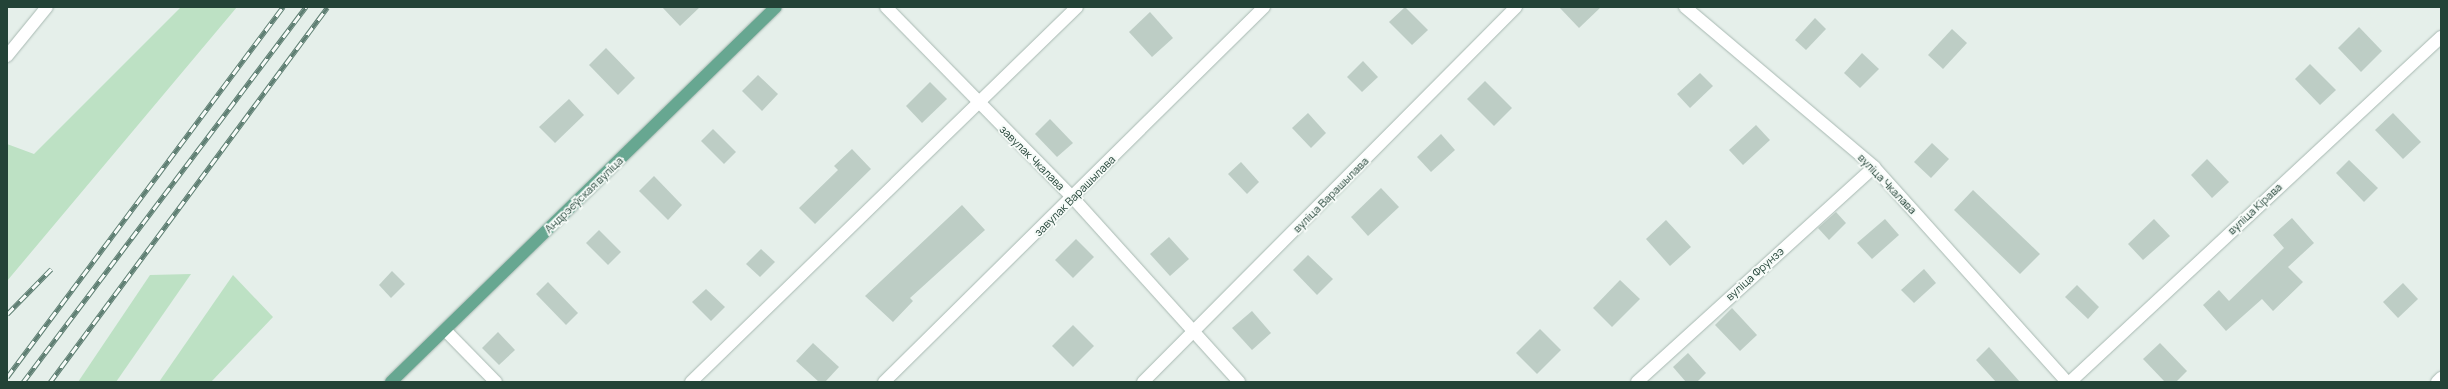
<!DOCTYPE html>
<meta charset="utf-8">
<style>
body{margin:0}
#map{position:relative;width:2448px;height:389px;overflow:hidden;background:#e5efea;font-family:Manrope,sans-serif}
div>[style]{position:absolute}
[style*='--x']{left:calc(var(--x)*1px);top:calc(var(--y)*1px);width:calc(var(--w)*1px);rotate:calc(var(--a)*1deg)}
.green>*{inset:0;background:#bde1c4}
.building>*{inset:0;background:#bdcdc5}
.roads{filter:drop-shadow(0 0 1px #a7b8b1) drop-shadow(0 0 1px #a7b8b1)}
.minor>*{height:12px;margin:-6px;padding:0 6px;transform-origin:6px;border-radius:6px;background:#fff}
.major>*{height:12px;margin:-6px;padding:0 6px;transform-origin:6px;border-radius:6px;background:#67a791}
.rail>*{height:4.5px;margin-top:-2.25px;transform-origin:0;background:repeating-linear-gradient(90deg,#f6fbf8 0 9px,#5e7e72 0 18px);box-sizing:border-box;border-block:1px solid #5e7e72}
span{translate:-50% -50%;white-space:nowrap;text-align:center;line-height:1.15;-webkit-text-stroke:3.5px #f6fbf8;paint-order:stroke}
.street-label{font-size:11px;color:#234337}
.frame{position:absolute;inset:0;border:8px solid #234337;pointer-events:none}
</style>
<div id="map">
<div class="green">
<div style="clip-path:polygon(181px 7px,237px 7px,7px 281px,7px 144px,34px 154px)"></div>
<div style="clip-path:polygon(191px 274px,116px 382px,78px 382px,150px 275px)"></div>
<div style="clip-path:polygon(233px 275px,273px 317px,211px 382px,159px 382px)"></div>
</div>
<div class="building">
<div style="clip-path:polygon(662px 7px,700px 7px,680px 26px)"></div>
<div style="clip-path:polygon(1405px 7px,1428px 30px,1412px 45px,1389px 22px)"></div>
<div style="clip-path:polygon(1559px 7px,1601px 7px,1579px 28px)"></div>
<div style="clip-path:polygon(1150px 12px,1173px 38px,1152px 57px,1129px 32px)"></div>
<div style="clip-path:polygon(1815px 18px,1826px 29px,1806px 50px,1795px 40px)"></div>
<div style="clip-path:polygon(2359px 27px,2382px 51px,2361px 72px,2338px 48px)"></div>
<div style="clip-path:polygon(1952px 29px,1967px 43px,1943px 69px,1928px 55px)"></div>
<div style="clip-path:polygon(606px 48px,635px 78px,618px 95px,589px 65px)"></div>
<div style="clip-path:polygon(1862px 53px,1879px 69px,1860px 88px,1844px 73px)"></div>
<div style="clip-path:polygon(1363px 61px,1378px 77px,1362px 92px,1347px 77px)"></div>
<div style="clip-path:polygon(2310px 64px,2336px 90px,2320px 105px,2295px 79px)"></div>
<div style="clip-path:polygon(1700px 73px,1713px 86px,1690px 108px,1677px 94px)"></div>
<div style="clip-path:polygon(758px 75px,778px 94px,762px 111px,742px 91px)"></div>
<div style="clip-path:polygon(1485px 81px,1512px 108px,1494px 126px,1467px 99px)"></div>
<div style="clip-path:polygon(930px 82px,947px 99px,922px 123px,906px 106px)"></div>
<div style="clip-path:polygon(569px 99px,584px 115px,555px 143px,539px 127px)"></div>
<div style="clip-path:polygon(1308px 113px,1326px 133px,1311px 148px,1292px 128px)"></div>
<div style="clip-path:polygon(2393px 113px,2421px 142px,2403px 159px,2375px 130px)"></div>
<div style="clip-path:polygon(1050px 119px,1073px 143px,1057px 157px,1035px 134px)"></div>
<div style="clip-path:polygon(1756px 125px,1770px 140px,1743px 165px,1729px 150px)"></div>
<div style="clip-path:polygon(713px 129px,736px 152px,724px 164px,701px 141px)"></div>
<div style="clip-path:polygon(1441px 134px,1455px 150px,1431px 172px,1417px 157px)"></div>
<div style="clip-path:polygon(1932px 143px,1949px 159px,1931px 178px,1914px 162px)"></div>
<div style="clip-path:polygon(852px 149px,871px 169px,815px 224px,799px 208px,838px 170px,834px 166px)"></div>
<div style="clip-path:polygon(2207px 159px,2229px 182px,2212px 198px,2191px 175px)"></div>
<div style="clip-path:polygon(2349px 160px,2378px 188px,2364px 202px,2336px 173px)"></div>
<div style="clip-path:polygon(1241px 162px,1259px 182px,1247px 194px,1228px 174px)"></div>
<div style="clip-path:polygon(654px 176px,682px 205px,668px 220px,639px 191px)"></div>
<div style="clip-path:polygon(1381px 188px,1399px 207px,1368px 236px,1351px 217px)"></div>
<div style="clip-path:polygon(1973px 190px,2040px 254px,2020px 274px,1954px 210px)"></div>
<div style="clip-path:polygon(962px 205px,985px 230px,910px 298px,913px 301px,893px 322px,865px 296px)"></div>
<div style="clip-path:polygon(1836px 212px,1846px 223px,1829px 240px,1818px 228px)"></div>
<div style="clip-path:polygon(2292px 218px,2314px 243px,2288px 267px,2303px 282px,2273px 311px,2262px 299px,2226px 331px,2203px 305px,2219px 290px,2229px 301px,2284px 248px,2273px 235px)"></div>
<div style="clip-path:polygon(1885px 219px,1899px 235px,1872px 259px,1857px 243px)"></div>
<div style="clip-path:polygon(2154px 219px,2170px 236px,2143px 260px,2128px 244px)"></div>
<div style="clip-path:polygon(1666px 220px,1691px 247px,1670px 266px,1646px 239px)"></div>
<div style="clip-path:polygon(599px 230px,621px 252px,608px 265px,586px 243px)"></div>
<div style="clip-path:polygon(1169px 237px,1189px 259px,1170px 276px,1150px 254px)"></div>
<div style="clip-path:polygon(1076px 239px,1094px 257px,1073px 278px,1055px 260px)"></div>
<div style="clip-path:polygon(761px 249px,775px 262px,760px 277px,746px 264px)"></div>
<div style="clip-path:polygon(1308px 255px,1333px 279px,1317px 295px,1293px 270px)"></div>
<div style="clip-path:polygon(1924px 269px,1936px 283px,1914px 303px,1901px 290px)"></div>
<div style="clip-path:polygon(392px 271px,405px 284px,391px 298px,379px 285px)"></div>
<div style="clip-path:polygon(1620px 280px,1640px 299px,1612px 327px,1593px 308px)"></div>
<div style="clip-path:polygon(548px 282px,578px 313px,566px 325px,536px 294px)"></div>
<div style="clip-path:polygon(2403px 283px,2418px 299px,2398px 318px,2383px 302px)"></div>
<div style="clip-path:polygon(2077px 285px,2099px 307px,2088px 319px,2065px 297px)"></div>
<div style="clip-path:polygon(706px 289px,725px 307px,711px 321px,692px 302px)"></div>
<div style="clip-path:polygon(1732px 308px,1757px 335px,1740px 351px,1715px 325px)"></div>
<div style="clip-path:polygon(1252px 311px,1271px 333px,1252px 350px,1232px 328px)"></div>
<div style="clip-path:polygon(1073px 325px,1094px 346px,1073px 367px,1052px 346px)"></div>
<div style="clip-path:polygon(1540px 329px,1561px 350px,1537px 374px,1516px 353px)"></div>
<div style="clip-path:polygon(498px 332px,515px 350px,499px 365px,482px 348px)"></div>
<div style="clip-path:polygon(813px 343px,839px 367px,825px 382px,819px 382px,796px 361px)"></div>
<div style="clip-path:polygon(2160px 343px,2187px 371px,2176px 382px,2165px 382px,2143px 359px)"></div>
<div style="clip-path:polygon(1989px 347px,2020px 382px,1996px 382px,1976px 360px)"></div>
<div style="clip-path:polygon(1688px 353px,1706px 373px,1697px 382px,1686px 382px,1673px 367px)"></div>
</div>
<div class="roads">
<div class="minor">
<div style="--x:886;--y:7;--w:267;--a:45.6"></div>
<div style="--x:1073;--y:198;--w:248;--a:47.9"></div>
<div style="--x:1685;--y:7;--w:248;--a:40.2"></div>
<div style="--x:1874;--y:167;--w:289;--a:48.1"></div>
<div style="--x:7;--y:56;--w:63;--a:-50.8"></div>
<div style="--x:445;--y:330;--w:73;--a:45.6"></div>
<div style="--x:691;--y:382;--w:538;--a:-44.17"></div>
<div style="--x:884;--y:382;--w:534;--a:-44.62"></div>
<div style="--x:1143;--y:382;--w:529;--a:-45.15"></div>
<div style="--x:1637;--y:382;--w:320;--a:-42.2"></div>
<div style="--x:2070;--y:382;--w:507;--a:-42.92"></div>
<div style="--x:2437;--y:382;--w:6;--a:-45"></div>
</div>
<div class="major">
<div style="--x:391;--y:382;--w:537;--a:-44.25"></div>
</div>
</div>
<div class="rail">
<div style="--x:7;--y:314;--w:63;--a:-45.6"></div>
<div style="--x:7;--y:377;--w:462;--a:-53.3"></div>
<div style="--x:23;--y:382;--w:470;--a:-53"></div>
<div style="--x:50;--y:382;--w:466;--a:-53.5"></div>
</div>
<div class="street-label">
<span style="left:1032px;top:158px;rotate:45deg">завулак Чкалава</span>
<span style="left:1887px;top:184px;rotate:46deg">вуліца Чкалава</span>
<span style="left:584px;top:195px;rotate:-44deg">Андрэеўская вуліца</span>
<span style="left:1331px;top:195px;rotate:-45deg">вуліца Варашылава</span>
<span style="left:1075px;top:196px;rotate:-45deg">завулак Варашылава</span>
<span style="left:2255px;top:209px;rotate:-43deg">вуліца Кірава</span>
<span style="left:1755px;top:274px;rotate:-42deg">вуліца Фрунзэ</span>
</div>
<div class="frame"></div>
</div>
